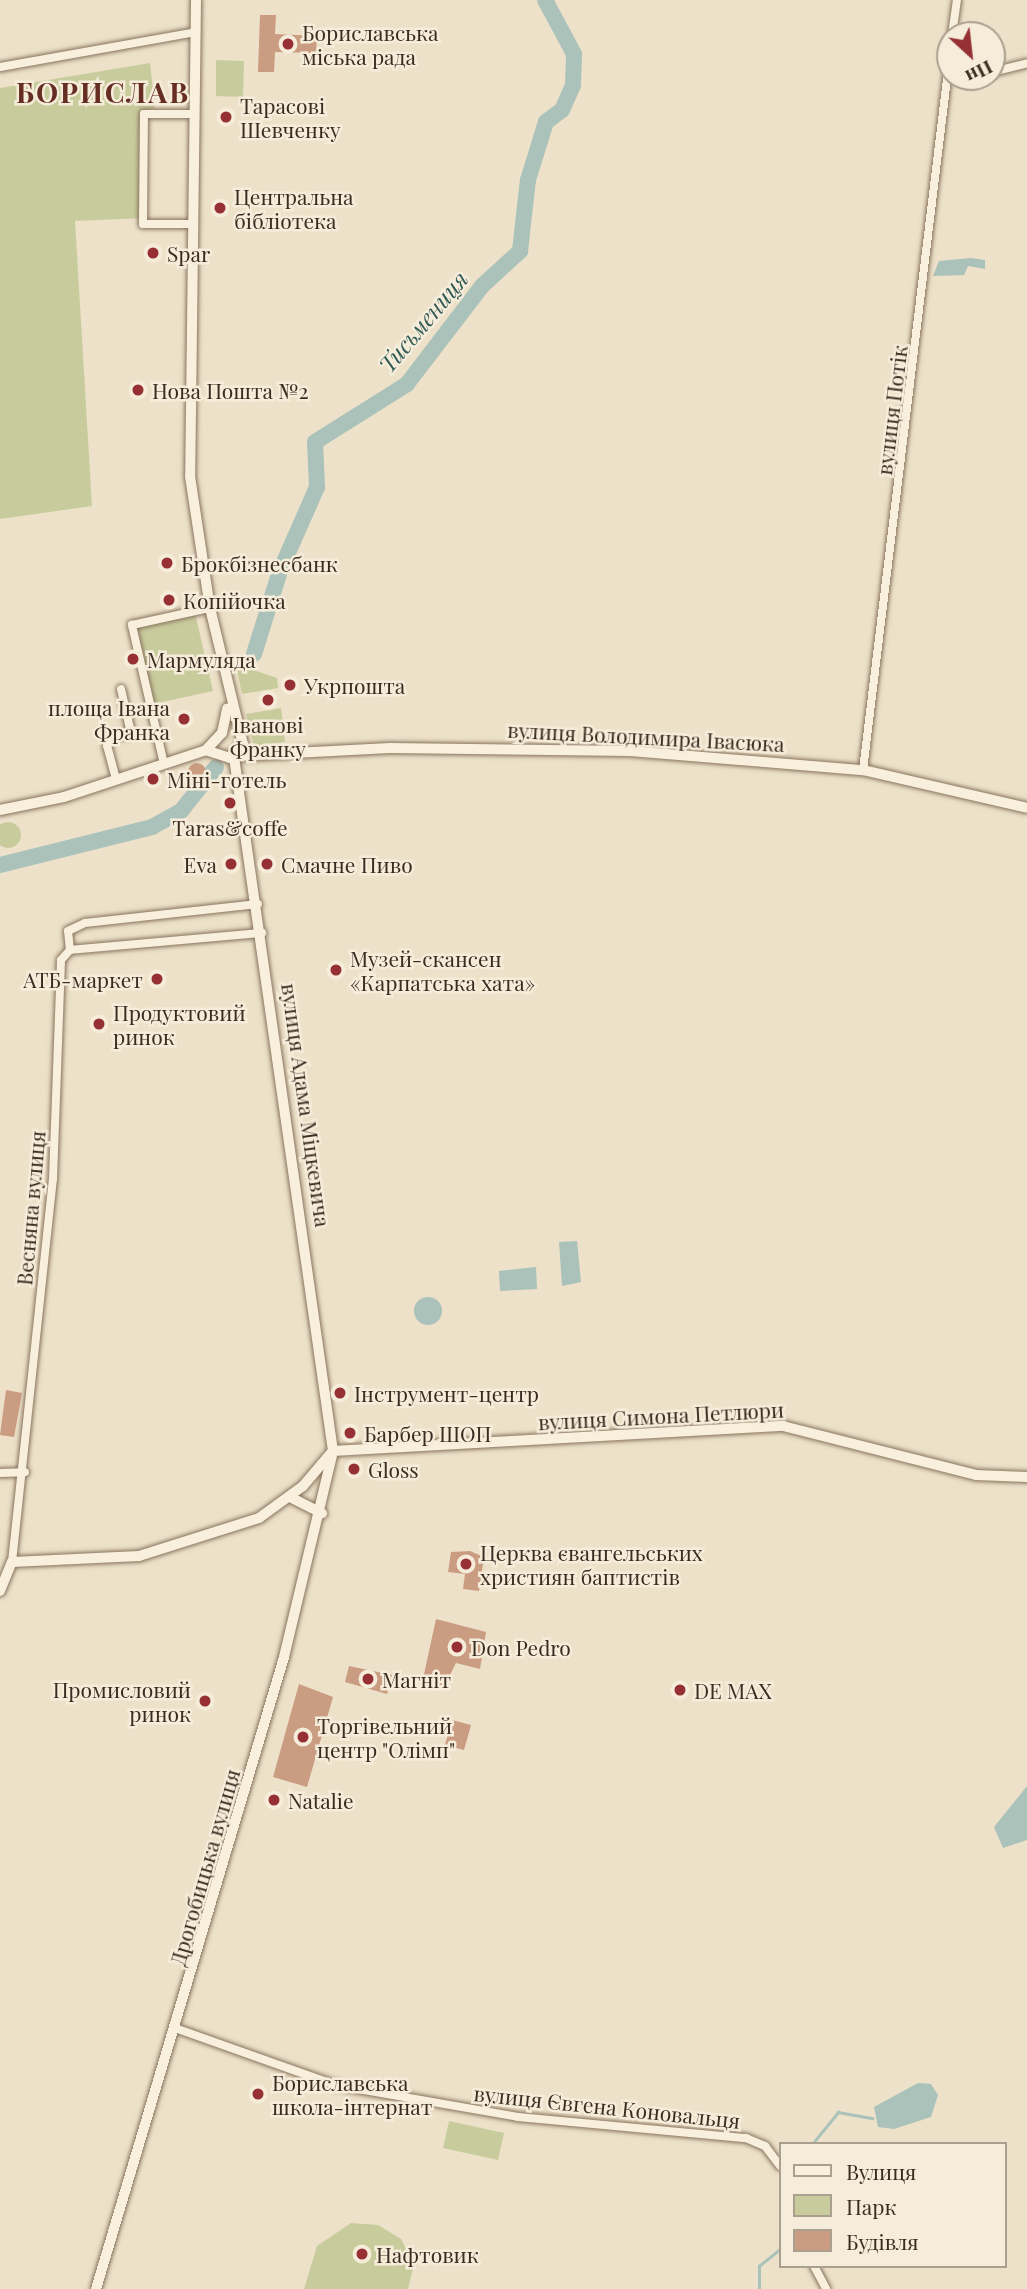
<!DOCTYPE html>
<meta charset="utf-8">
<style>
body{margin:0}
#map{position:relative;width:1027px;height:2289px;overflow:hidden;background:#ede1c9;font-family:"Playfair Display",serif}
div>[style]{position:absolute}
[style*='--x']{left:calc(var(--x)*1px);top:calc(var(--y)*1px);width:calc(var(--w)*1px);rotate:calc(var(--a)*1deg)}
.green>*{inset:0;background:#c8cc9d}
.round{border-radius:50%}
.water>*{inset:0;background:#aac2ba}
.stream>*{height:2.5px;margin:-1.25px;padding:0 1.25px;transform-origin:1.25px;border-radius:1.25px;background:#aac2ba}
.river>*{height:16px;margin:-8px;padding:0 8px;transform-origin:8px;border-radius:8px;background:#aac2ba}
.building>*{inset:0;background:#ca9c81}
.roads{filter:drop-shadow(0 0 2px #89745e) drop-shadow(0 0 2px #89745e)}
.street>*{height:8px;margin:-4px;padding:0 4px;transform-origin:4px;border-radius:4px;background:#f8efdd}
.secondary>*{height:10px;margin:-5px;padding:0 5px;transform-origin:5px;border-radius:5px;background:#f8efdd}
.dots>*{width:19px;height:19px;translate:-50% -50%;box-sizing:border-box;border:4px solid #f5ecd9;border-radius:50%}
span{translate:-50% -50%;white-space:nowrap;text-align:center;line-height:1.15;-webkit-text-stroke:5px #f5ecd9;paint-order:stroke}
.poi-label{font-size:21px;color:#3b2c21}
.left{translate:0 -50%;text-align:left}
.right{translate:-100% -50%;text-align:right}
.street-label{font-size:21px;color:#3b2c21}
.water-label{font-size:23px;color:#315a55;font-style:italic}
.district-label{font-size:28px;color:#662d22;font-weight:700;letter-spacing:2px}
.legend{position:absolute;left:779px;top:2142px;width:228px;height:126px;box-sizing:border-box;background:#f5ecd9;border:2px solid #ab9f8f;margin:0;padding:9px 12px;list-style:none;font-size:21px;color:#3b2c21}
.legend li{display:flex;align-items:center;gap:14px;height:35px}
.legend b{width:35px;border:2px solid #ab9f8f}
.north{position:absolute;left:936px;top:21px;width:70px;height:70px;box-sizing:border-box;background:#f5ecd9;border:2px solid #ab9f8f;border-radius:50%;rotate:153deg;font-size:19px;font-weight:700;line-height:28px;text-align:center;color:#3b2c21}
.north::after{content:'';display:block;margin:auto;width:24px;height:32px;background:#963035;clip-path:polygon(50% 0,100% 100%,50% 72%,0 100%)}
</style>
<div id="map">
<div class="green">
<div style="clip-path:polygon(216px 60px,244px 61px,243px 97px,216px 96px)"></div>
<div style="clip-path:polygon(150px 63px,155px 108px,146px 110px,146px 218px,75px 221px,92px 506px,0 519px,0 88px)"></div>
<div style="clip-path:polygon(195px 613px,213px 691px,153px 704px,136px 626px)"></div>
<div style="clip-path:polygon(236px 664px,277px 678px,278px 688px,242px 694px)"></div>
<div style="clip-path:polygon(281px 708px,285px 742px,254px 746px,246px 714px)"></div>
<div class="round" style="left:-5px;top:822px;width:26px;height:26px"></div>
<div style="clip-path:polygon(449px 2121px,504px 2133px,498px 2160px,443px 2148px)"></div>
<div style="clip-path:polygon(351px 2223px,378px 2225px,401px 2239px,414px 2264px,408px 2289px,304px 2289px,317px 2246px)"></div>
</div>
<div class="water">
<div style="clip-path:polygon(971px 258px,985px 260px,985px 269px,968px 266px,964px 275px,933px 276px,939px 261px)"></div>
<div style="clip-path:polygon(577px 1241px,581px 1282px,562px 1286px,559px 1242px)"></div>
<div style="clip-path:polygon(536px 1267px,537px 1289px,500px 1291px,499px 1271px)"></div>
<div class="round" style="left:414px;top:1297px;width:28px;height:28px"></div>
<div style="clip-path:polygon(1027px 1786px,1027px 1840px,1003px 1848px,994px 1827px)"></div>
<div style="clip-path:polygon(918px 2083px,931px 2084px,938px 2095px,931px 2117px,894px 2129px,878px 2127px,874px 2107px)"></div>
</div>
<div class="stream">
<div style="--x:813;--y:2143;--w:40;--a:-51"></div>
<div style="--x:838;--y:2112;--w:35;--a:10"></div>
<div style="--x:759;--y:2289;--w:23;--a:-90"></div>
<div style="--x:759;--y:2266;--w:27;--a:-39"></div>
</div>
<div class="river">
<div style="--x:254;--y:654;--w:87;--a:-72.6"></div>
<div style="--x:280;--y:571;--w:92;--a:-66.2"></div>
<div style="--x:317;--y:487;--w:45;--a:-92.5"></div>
<div style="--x:315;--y:442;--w:109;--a:-32.2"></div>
<div style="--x:407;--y:384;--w:123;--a:-52.6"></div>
<div style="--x:482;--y:286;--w:52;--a:-42.6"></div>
<div style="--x:520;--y:251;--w:71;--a:-83.6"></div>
<div style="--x:528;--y:180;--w:61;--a:-72.8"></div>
<div style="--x:546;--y:122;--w:20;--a:-37"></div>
<div style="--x:562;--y:110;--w:27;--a:-66"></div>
<div style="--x:573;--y:85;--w:31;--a:-88"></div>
<div style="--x:574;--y:54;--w:61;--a:-118.2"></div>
<div style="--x:0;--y:865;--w:157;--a:-14"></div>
<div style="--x:152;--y:827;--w:33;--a:-29"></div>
<div style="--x:181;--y:811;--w:56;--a:-51.5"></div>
</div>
<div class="building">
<div style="clip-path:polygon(260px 15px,276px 15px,275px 34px,317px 36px,316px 53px,275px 52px,274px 72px,258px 72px)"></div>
<div class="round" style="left:188px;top:763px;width:18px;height:18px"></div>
<div style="clip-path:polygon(6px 1390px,22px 1393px,14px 1437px,0 1435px)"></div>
<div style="clip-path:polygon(470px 1551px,484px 1557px,479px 1591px,463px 1589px,465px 1574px,448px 1572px,451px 1552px)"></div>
<div style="clip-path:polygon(436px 1619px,486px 1632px,480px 1669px,456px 1663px,444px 1687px,423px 1679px)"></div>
<div style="clip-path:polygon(349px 1666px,392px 1675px,387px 1694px,345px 1682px)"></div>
<div style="clip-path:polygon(299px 1684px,333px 1697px,307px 1787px,273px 1777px)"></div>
<div style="clip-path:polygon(452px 1720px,471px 1725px,464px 1750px,445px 1745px)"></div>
</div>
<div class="roads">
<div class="street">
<div style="--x:952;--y:35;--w:35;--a:-82"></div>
<div style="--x:0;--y:67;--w:199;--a:-10.1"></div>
<div style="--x:992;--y:72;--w:36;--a:-14"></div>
<div style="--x:191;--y:224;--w:48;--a:180"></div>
<div style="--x:143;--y:224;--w:110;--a:-89.5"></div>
<div style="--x:144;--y:114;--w:49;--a:0"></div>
<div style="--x:164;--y:764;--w:143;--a:-103"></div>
<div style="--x:132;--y:625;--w:80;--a:-12.3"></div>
<div style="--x:863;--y:770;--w:721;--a:-83.07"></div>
<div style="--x:116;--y:779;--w:34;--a:-105"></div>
<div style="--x:107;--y:746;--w:10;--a:-61"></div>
<div style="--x:112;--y:737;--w:19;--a:-12"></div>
<div style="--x:131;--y:733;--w:45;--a:-102.8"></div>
<div style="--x:70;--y:950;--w:19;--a:-96"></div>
<div style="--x:68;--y:931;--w:19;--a:-25"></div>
<div style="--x:85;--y:923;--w:174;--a:-6.3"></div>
<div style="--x:0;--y:1473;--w:25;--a:-2"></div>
<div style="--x:12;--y:1562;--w:385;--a:-83.9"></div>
<div style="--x:53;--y:1179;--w:219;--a:-87.9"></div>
<div style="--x:61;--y:960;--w:13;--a:-48"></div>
<div style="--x:70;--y:950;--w:193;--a:-5.1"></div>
<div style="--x:178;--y:2029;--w:167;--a:19.6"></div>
<div style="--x:335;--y:2085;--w:186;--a:9.9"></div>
<div style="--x:518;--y:2117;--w:229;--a:5.3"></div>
<div style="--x:746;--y:2138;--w:21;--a:23"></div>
<div style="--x:765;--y:2146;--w:25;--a:53"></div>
<div style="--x:814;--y:2266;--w:26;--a:62"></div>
</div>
<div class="secondary">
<div style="--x:196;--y:0;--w:476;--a:90.7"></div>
<div style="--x:190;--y:476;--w:134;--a:81.4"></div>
<div style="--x:210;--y:608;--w:140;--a:76.4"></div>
<div style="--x:243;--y:744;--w:19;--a:133"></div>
<div style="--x:230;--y:758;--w:25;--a:-162"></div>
<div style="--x:236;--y:756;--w:154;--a:-3"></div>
<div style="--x:390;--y:748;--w:240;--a:0.7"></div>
<div style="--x:630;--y:751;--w:234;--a:4.7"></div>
<div style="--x:863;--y:770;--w:168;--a:13"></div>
<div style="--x:0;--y:810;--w:65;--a:-11.5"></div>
<div style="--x:64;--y:797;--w:150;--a:-18.3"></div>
<div style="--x:206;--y:750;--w:23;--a:-47"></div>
<div style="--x:222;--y:733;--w:25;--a:-78"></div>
<div style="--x:333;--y:1451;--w:451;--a:-3.2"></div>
<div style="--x:783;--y:1426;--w:199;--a:14.2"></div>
<div style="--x:976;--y:1475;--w:51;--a:2.2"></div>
<div style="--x:290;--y:1497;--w:36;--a:27"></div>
<div style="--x:0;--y:1591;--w:31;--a:-68"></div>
<div style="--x:12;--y:1562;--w:127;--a:-2.7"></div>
<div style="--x:139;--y:1556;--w:126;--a:-17.6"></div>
<div style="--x:259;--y:1518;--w:54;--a:-36"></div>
<div style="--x:303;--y:1486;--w:43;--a:-49.7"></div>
<div style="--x:96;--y:2289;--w:659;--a:-73.43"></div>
<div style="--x:284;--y:1657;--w:212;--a:-76.6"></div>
<div style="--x:333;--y:1451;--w:701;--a:-98.12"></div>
</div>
</div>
<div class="dots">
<div style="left:288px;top:44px;background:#963035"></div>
<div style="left:226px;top:117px;background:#963035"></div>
<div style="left:220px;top:208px;background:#963035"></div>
<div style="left:153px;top:253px;background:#963035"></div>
<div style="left:138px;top:390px;background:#963035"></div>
<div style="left:167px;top:563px;background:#963035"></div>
<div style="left:169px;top:600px;background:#963035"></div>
<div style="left:133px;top:659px;background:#963035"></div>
<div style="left:290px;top:685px;background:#963035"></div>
<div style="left:268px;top:700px;background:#963035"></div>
<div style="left:184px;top:719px;background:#963035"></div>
<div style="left:153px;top:779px;background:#963035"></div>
<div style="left:230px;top:803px;background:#963035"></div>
<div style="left:231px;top:864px;background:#963035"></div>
<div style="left:267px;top:864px;background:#963035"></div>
<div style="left:336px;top:970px;background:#963035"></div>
<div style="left:157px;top:979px;background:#963035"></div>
<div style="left:99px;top:1024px;background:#963035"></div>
<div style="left:340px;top:1393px;background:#963035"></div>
<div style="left:350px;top:1433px;background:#963035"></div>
<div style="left:354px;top:1469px;background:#963035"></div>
<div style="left:466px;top:1564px;background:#963035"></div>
<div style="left:457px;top:1647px;background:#963035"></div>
<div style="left:368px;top:1679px;background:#963035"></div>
<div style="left:680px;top:1690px;background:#963035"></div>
<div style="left:205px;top:1701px;background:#963035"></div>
<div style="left:303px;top:1737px;background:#963035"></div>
<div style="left:274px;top:1800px;background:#963035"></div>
<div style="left:258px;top:2094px;background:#963035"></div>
<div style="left:362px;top:2254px;background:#963035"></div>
</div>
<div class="poi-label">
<span class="left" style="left:302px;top:44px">Бориславська<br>міська рада</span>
<span class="left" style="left:240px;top:117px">Тарасові<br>Шевченку</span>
<span class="left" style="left:234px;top:208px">Центральна<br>бібліотека</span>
<span class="left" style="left:167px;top:253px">Spar</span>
<span class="left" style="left:152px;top:390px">Нова Пошта №2</span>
<span class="left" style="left:181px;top:563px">Брокбізнесбанк</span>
<span class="left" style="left:183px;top:600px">Копійочка</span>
<span class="left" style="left:147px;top:659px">Мармуляда</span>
<span class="left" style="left:304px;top:685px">Укрпошта</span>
<span class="right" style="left:170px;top:719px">площа Івана<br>Франка</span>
<span style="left:268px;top:736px">Іванові<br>Франку</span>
<span class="left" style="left:167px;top:779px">Міні-готель</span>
<span style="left:230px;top:827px">Taras&amp;coffe</span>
<span class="right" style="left:217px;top:864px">Eva</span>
<span class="left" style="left:281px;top:864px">Смачне Пиво</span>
<span class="left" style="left:350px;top:970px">Музей-скансен<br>«Карпатська хата»</span>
<span class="right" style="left:143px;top:979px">АТБ-маркет</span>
<span class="left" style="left:113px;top:1024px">Продуктовий<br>ринок</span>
<span class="left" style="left:354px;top:1393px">Інструмент-центр</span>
<span class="left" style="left:364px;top:1433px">Барбер ШОП</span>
<span class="left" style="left:368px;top:1469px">Gloss</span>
<span class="left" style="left:480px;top:1564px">Церква євангельських<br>християн баптистів</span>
<span class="left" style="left:471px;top:1647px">Don Pedro</span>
<span class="left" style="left:382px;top:1679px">Магніт</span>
<span class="right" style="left:191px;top:1701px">Промисловий<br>ринок</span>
<span class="left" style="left:694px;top:1690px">DE MAX</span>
<span class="left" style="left:317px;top:1737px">Торгівельний<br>центр "Олімп"</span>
<span class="left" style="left:288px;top:1800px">Natalie</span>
<span class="left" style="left:272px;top:2094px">Бориславська<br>школа-інтернат</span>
<span class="left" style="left:376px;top:2254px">Нафтовик</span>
</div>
<div class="street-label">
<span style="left:891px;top:410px;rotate:-83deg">вулиця Потік</span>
<span style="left:646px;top:736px;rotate:3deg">вулиця Володимира Івасюка</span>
<span style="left:307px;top:1105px;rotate:82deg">вулиця Адама Міцкевича</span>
<span style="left:30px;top:1208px;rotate:-85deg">Весняна вулиця</span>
<span style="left:661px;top:1415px;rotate:-3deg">вулиця Симона Петлюри</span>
<span style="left:204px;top:1867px;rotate:-74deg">Дрогобицька вулиця</span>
<span style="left:607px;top:2106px;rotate:6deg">вулиця Євгена Коновальця</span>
</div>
<div class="water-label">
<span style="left:423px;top:322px;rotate:-50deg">Тисьмениця</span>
</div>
<div class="district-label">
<span style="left:103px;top:92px">БОРИСЛАВ</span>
</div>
<ul class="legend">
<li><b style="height:9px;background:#f8efdd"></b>Вулиця</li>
<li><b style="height:19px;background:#c8cc9d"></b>Парк</li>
<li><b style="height:19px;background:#ca9c81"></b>Будівля</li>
</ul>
<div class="north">Пн</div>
</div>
